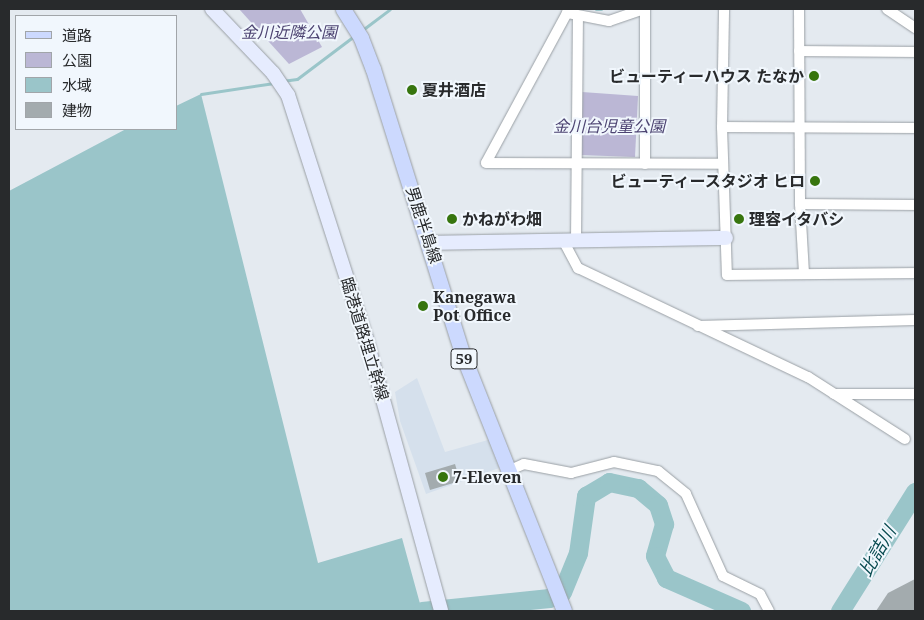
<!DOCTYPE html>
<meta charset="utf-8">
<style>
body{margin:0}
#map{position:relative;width:924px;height:620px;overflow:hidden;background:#e4eaf0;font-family:"Noto Serif","Noto Sans JP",serif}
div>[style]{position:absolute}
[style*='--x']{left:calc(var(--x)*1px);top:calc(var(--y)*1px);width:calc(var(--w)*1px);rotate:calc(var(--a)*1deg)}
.built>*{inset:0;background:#d5e0ec}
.green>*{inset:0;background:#bbb7d5}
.water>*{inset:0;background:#9ac5c9}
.stream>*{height:3px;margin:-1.5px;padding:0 1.5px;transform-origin:1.5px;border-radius:1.5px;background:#9ac5c9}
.river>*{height:19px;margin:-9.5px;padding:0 9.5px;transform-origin:9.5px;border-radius:9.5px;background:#9ac5c9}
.building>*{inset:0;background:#a3abae}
.roads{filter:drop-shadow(0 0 1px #999fa4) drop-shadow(0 0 1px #999fa4)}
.street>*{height:10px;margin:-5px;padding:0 5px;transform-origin:5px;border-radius:5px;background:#fff}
.secondary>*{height:14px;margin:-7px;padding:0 7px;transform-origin:7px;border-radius:7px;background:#e6ecfe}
.primary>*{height:15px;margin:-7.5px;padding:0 7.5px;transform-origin:7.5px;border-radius:7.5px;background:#ccd9fe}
.dots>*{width:14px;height:14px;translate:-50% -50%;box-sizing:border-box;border:2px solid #f1f7fd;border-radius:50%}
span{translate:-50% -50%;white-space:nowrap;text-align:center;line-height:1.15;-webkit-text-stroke:4px #f1f7fd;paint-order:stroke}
.shield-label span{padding:1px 4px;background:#f1f7fd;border:1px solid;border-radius:4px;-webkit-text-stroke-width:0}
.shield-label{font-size:15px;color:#282a2c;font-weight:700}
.park-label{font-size:16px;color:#4d4472;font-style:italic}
.poi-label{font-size:16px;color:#282a2c;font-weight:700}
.right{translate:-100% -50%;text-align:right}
.left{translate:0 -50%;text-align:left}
.street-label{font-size:16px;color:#282a2c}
.water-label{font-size:18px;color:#0a4c51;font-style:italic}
.frame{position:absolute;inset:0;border:10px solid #282a2c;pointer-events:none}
.legend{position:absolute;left:15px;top:15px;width:162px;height:115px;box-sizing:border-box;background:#f1f7fd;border:1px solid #a1a5a9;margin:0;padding:6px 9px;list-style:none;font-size:15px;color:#282a2c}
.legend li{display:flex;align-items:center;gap:10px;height:25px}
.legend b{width:25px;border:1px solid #a1a5a9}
</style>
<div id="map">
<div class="built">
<div style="clip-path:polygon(417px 378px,445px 452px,488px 440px,499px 468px,426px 494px,400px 421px,395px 392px)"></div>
</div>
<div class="green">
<div style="clip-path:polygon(239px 9px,300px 9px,322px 47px,289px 64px)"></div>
<div style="clip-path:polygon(582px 92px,638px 96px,635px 157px,580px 155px)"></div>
</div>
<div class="water">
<div style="clip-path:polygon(201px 94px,318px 563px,402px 538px,422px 611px,9px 611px,9px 191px,126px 129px,176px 129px,176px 106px)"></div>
</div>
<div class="stream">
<div style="--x:596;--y:9;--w:5;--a:0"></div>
<div style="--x:361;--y:31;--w:36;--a:-37"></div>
<div style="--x:282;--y:81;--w:15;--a:-8"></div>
<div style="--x:297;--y:79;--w:71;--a:-37"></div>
<div style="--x:201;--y:94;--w:74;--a:-8.6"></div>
</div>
<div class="river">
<div style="--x:422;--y:611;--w:128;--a:-5.8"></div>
<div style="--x:549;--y:598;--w:14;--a:-25"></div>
<div style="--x:562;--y:592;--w:42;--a:-67.7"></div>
<div style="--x:578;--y:553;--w:58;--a:-82"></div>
<div style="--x:586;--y:496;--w:27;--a:-31"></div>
<div style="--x:609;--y:482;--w:30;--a:12"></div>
<div style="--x:638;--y:488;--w:26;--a:40"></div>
<div style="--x:658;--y:505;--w:20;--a:72"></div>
<div style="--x:664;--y:524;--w:33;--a:106"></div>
<div style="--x:655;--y:556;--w:25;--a:63"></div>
<div style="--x:666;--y:578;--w:82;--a:23.7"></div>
<div style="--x:840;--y:611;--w:141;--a:-57.8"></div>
</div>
<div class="building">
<div style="clip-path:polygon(455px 464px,460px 481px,430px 490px,425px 473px)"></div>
<div style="clip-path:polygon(915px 579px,915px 611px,876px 611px,888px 593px)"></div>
</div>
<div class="roads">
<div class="street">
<div style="--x:644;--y:9;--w:37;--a:161"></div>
<div style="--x:609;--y:21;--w:43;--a:-169.2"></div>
<div style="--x:567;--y:13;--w:170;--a:118.4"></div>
<div style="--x:486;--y:163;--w:237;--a:0.2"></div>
<div style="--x:799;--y:9;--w:195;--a:89.7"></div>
<div style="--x:800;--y:204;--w:115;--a:0.5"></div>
<div style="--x:887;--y:9;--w:34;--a:34"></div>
<div style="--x:799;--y:51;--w:116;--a:0.5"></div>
<div style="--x:722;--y:127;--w:118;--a:-89"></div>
<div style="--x:915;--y:128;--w:193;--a:-179.7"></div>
<div style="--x:722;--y:127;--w:148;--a:88.1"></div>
<div style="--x:727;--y:275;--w:188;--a:-0.6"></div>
<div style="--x:645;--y:164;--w:155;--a:-90"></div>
<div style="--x:800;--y:204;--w:70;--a:86.7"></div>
<div style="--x:576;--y:241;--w:224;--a:-89.5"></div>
<div style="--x:564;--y:242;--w:30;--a:62"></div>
<div style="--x:578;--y:268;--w:255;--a:25.4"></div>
<div style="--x:808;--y:377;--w:115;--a:32.6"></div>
<div style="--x:698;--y:326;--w:217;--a:-1.6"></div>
<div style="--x:834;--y:394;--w:81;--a:0"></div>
<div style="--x:508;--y:471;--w:17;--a:-24"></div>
<div style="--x:524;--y:464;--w:48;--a:10.8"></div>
<div style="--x:571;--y:473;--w:44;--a:-14.3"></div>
<div style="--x:614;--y:462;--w:45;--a:11.6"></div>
<div style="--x:658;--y:471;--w:36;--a:39"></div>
<div style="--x:686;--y:494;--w:90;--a:65.7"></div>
<div style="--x:723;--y:576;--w:41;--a:25.9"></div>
<div style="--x:760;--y:594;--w:19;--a:62"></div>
</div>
<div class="secondary">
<div style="--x:212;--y:9;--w:88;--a:46.4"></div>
<div style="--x:273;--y:73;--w:27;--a:56"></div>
<div style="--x:288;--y:95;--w:255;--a:72.2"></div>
<div style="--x:366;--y:338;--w:283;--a:74.6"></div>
<div style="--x:430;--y:243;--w:296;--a:-1"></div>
</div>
<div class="primary">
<div style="--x:343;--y:9;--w:34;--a:58"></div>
<div style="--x:361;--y:38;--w:33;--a:69"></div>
<div style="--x:373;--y:69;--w:298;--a:72.6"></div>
<div style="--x:462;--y:353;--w:277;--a:68.4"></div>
</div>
</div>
<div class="dots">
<div style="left:814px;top:76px;background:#37750e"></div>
<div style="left:412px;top:90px;background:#37750e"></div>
<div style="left:815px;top:181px;background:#37750e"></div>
<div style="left:452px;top:219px;background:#37750e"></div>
<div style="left:739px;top:219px;background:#37750e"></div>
<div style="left:423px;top:306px;background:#37750e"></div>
<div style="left:443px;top:477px;background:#37750e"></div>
</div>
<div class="shield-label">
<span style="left:464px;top:359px">59</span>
</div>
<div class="park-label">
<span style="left:289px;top:32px">金川近隣公園</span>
<span style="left:609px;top:126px">金川台児童公園</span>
</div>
<div class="poi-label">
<span class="right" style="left:804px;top:76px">ビューティーハウス たなか</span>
<span class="left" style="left:422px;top:90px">夏井酒店</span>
<span class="right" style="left:805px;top:181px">ビューティースタジオ ヒロ</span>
<span class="left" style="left:462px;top:219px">かねがわ畑</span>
<span class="left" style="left:749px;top:219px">理容イタバシ</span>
<span class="left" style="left:433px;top:306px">Kanegawa<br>Pot Office</span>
<span class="left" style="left:453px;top:477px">7-Eleven</span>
</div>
<div class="street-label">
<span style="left:424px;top:225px;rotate:72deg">男鹿半島線</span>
<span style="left:365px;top:339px;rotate:73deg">臨港道路埋立幹線</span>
</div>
<div class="water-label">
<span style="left:877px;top:551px;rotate:-60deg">比詰川</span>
</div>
<div class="frame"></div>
<ul class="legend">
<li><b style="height:6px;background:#ccd9fe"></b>道路</li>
<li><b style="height:14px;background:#bbb7d5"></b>公園</li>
<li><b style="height:14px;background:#9ac5c9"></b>水域</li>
<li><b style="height:14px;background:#a3abae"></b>建物</li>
</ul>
</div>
